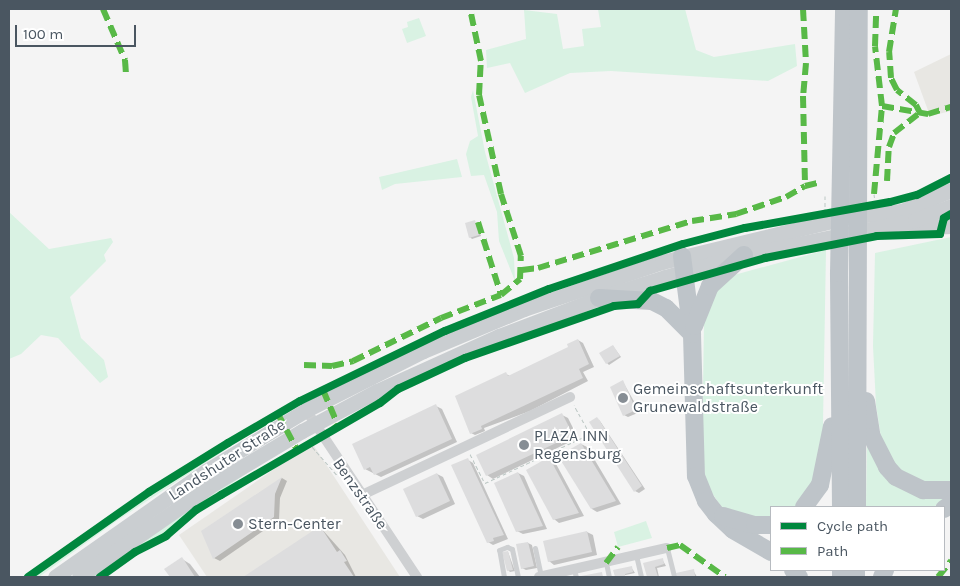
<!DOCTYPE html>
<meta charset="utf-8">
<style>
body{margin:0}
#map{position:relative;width:960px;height:586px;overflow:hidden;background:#f4f4f4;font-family:Karla,sans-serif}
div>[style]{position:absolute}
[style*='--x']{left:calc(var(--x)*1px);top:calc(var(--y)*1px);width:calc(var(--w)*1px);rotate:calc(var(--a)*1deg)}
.commercial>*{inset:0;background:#e8e7e3}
.green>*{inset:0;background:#d9f2e3}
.shadow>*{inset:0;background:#0003}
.building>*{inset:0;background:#ddddde}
.path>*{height:1px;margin-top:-0.5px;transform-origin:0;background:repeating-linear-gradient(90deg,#bcc7c4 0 4px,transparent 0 6.5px)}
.lane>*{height:5px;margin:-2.5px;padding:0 2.5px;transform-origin:2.5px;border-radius:2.5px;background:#ced0d2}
.street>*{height:10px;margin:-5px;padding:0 5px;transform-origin:5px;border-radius:5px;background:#ced0d2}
.primary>*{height:15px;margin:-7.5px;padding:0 7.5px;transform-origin:7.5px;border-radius:7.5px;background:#caced1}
.highway>*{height:18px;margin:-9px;padding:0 9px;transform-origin:9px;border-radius:9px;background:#bec4c9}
.quiet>*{height:6px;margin-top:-3px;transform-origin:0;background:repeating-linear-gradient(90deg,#58b947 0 12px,transparent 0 18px)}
.cycleway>*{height:8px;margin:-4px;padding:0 4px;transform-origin:4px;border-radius:4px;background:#00873e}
.dots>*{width:14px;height:14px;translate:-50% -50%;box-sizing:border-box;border:2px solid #fff;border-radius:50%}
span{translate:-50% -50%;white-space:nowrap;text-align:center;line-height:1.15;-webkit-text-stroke:4px #fff;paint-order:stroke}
.poi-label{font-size:16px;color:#4a5661}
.left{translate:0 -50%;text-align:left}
.street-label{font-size:16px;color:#4a5661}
.frame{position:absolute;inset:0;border:10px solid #4a5661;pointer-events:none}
.legend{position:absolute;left:770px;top:506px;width:175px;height:65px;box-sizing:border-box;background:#fff;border:1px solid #b7bbc0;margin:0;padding:6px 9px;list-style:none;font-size:15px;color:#4a5661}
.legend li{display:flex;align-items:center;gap:10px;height:25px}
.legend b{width:25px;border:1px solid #b7bbc0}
.scale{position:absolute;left:15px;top:25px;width:121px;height:22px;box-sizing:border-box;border:2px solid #4a5661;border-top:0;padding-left:6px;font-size:15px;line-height:18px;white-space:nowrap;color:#4a5661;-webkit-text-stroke:4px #fff;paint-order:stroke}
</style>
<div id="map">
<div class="commercial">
<div style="clip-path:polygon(951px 54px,951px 111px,930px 116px,914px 72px)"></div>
<div style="clip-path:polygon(312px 443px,400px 577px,207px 577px,179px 535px)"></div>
</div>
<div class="green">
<div style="clip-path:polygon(598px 9px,685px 9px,696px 50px,714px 57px,795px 44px,797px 66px,768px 81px,611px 71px,570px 73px,525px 93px,510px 63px,487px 68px,486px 50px,526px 39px,524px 10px,557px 14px,563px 49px,584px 46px,582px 29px,601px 27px)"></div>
<div style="clip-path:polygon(419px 18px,426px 36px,407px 43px,402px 29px,408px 27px,407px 22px)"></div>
<div style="clip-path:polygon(473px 90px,485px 152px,514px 258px,515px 281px,499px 241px,497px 212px,484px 175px,471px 176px,466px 154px,470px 141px,478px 136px,471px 97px)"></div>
<div style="clip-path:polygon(457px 159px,462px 177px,395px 184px,382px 190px,379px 177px)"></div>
<div style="clip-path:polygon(9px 212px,49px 249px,111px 238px,113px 242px,104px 255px,106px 261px,70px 297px,81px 338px,104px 360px,108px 377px,100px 383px,58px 338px,41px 335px,21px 354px,9px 359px)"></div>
<div style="clip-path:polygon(951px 237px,951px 482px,940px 485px,915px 480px,899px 469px,882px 444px,876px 405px,873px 346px,875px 253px)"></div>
<div style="clip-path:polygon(826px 250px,823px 424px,826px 424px,816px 479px,797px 507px,771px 507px,771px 521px,723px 509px,707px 486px,702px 457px,704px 321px,714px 294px,734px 275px)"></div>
<div style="clip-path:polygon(274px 418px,118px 520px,39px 577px,33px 577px,159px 487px)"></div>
<div style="clip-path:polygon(867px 440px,887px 477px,904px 490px,944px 498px,934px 507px,866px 507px)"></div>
<div style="clip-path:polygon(261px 464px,192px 510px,167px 532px,134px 549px,94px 577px,85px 577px,152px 529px)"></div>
<div style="clip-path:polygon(646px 521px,652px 538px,618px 547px,614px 532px)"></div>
</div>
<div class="shadow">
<div style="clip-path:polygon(475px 222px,481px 236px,472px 239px,470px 237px)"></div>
<div style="clip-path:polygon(578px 340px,583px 343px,594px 367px,583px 372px,588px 381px,530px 411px,484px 428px,485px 431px,475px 435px,471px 433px,506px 374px,510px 376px,570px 347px)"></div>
<div style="clip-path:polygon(613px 346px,621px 357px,609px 365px,607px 363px)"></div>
<div style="clip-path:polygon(623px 382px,640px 412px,628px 417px,624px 415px)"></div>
<div style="clip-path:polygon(436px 406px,442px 409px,457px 442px,381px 477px,365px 469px)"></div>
<div style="clip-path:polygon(562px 415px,568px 418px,578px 438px,493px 479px,487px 475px)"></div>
<div style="clip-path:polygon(598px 418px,645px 489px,639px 493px,635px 491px)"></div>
<div style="clip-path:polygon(581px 444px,587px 447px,621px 504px,597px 512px,592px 509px)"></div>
<div style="clip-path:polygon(549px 459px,555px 462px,584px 516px,559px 523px,554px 519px)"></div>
<div style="clip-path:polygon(468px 460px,473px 463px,508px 539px,493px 545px,488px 542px)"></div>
<div style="clip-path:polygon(518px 473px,524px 476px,547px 529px,523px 534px,517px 531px)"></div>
<div style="clip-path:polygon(437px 474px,443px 477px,455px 504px,423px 519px,417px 516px)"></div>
<div style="clip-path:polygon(282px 478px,287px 481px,280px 498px,279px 520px,220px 561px,214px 558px,203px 531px)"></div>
<div style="clip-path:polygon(320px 527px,345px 555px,356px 577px,246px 577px)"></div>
<div style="clip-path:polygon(587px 532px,593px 535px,597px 555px,554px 565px,549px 561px,544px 542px)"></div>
<div style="clip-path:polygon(528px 543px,532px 545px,537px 568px,526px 570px,522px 568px)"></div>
<div style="clip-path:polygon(508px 552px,515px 571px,510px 572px,508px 570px)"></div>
<div style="clip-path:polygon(182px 559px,190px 564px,200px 577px,171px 577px,166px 569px)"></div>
<div style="clip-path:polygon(662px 559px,666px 566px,657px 568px,659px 577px,649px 577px,645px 564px)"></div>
<div style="clip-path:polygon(631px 567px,635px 573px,616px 577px,614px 571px)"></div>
<div style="clip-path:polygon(693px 570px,697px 577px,678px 577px,678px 574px)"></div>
</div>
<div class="building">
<div style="clip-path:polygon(475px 220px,479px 235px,469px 238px,465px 223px)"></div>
<div style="clip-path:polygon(578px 339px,589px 364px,579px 369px,583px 378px,481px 426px,482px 429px,470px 434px,455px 396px,506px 372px,508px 376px,568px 347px,567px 344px)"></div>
<div style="clip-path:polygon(613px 345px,620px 356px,606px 364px,599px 353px)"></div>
<div style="clip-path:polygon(623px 380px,636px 410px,623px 416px,610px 387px)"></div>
<div style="clip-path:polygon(436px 404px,452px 439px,374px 475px,370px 467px,364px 470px,352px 444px)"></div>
<div style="clip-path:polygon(562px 413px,573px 435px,486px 476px,476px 455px)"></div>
<div style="clip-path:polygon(597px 417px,642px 486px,634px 492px,589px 422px)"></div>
<div style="clip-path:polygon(581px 443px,616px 501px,591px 509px,558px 456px)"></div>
<div style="clip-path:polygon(549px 457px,579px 513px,553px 520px,526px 470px)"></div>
<div style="clip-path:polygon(468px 458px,504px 535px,493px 538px,494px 541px,487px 543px,451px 465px)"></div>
<div style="clip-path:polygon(518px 472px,543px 526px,516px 532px,494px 483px)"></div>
<div style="clip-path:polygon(437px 473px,450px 501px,416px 517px,403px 489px)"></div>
<div style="clip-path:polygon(282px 477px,275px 494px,274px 517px,213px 559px,201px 531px)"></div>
<div style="clip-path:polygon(320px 526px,337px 552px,340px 550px,347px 561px,344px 562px,354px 577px,243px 577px)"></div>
<div style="clip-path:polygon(587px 531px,592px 552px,548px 562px,543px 541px)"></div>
<div style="clip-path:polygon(528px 542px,534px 566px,521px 569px,516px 544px)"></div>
<div style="clip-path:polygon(508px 551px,513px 570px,507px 571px,502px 552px)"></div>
<div style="clip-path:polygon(182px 557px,195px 577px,170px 577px,164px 569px)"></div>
<div style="clip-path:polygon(663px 558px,664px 564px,655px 567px,658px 577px,647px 577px,643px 563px)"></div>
<div style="clip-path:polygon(632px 566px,633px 572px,625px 574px,625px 577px,615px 577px,613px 570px)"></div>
<div style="clip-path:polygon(694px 569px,695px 576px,677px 577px,676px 573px)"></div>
<div style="clip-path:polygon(602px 572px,603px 577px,581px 577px,581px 576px)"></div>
</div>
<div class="path">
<div style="--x:874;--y:194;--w:8;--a:83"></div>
<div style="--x:825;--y:196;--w:14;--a:90"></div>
<div style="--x:308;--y:442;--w:44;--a:48.7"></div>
<div style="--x:470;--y:454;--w:33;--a:63"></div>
<div style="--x:485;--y:483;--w:116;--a:-25"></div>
<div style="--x:590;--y:434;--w:33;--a:-119"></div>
</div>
<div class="lane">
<div style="--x:535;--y:548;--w:29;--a:78"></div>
<div style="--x:667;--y:548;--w:30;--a:76"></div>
<div style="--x:636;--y:555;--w:23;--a:77"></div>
<div style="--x:606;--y:563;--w:14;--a:78"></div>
<div style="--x:574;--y:570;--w:7;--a:74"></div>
<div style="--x:504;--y:577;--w:27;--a:-100"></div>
<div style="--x:499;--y:550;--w:9;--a:-21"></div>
<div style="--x:507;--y:547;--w:5;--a:22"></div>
<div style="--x:512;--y:549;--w:29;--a:78"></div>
</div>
<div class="street">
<div style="--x:306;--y:410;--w:201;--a:56.4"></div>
<div style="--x:362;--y:495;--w:230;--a:-25.2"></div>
<div style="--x:539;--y:577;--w:131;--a:-12.8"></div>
</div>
<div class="primary">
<div style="--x:906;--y:228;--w:45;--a:-2.5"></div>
<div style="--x:55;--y:577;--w:184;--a:-35.1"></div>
<div style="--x:206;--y:471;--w:117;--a:-31.4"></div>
<div style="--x:306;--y:410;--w:131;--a:-26.8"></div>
<div style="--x:423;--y:351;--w:109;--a:-22.6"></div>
<div style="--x:524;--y:309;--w:146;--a:-18.8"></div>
<div style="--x:662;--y:262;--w:191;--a:-13.6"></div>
<div style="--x:848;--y:217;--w:54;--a:-6.3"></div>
<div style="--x:902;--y:211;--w:53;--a:-23.2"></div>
<div style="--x:79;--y:577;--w:165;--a:-34.7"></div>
<div style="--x:215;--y:483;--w:101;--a:-30.9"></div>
<div style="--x:302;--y:431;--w:85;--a:-28.1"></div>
<div style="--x:377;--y:391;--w:134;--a:-24.3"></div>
<div style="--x:499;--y:336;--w:107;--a:-20.8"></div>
<div style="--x:599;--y:298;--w:69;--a:-17.7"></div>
<div style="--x:665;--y:277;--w:82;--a:-15.6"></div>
<div style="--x:744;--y:255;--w:175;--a:-11.6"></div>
<div style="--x:915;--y:220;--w:39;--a:-21"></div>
</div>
<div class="highway">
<div style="--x:682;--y:256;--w:79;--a:82.7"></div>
<div style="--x:692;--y:334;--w:142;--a:88.4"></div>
<div style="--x:696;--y:476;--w:27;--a:68"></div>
<div style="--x:706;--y:501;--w:16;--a:52"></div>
<div style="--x:716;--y:514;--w:23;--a:43"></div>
<div style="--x:733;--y:530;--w:44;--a:30.1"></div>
<div style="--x:599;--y:298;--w:53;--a:3.2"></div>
<div style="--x:652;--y:301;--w:16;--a:27"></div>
<div style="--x:666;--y:308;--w:37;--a:45"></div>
<div style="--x:694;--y:326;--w:43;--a:-68.2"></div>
<div style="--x:710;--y:286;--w:46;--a:-42.4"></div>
<div style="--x:866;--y:401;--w:36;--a:81"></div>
<div style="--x:872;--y:437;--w:34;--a:63"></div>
<div style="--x:887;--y:467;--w:13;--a:48"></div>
<div style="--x:896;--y:477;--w:30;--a:26"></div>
<div style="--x:923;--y:490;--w:28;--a:0"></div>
<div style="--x:804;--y:507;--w:27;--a:-54"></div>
<div style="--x:820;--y:485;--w:60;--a:-78.5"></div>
<div style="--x:841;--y:507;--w:234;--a:-90.5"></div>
<div style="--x:839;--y:273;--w:264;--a:-88.9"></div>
<div style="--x:857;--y:507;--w:498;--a:-89.8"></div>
<div style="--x:944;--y:509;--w:9;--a:-36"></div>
<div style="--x:723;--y:516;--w:33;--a:16"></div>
<div style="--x:755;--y:525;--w:16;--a:0"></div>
<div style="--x:793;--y:570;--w:9;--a:49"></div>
<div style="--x:841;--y:577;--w:7;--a:-90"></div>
<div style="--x:856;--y:577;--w:7;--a:-90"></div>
<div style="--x:882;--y:577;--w:8;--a:-67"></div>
</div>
<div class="quiet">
<div style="--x:103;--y:9;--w:56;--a:66.7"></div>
<div style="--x:125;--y:60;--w:13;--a:86"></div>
<div style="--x:803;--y:9;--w:54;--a:86.8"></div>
<div style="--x:806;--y:63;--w:33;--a:95"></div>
<div style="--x:803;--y:96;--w:90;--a:88.7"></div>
<div style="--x:882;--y:106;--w:47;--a:9.9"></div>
<div style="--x:928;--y:114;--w:24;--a:-17"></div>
<div style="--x:887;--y:181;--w:34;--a:-87"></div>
<div style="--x:889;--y:147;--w:15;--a:-70"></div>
<div style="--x:894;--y:133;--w:33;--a:-38"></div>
<div style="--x:920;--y:113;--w:9;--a:-117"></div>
<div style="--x:916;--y:105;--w:24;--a:-142"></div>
<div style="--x:897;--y:90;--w:13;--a:-117"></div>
<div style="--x:891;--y:78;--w:26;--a:-94"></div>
<div style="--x:889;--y:52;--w:44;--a:-80.8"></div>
<div style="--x:874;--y:194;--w:88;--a:-84.8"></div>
<div style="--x:882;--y:106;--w:60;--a:-96.7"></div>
<div style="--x:875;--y:46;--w:37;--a:-88"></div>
<div style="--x:478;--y:222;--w:77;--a:72.5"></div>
<div style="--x:522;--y:270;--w:16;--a:-7"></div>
<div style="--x:538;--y:268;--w:161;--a:-17"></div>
<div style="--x:692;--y:221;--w:45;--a:-9"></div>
<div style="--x:736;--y:214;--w:53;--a:-18.8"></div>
<div style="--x:786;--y:197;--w:22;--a:-30"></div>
<div style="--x:805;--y:186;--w:12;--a:-14"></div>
<div style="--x:304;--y:365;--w:28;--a:2"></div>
<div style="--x:332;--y:366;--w:22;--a:-13"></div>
<div style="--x:353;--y:361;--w:98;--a:-26"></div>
<div style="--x:441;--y:318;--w:64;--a:-21"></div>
<div style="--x:501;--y:295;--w:25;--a:-40"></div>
<div style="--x:520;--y:279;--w:23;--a:-88"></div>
<div style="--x:521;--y:256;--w:65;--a:-107.9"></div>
<div style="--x:501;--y:194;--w:101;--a:-102.5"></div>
<div style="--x:479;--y:95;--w:34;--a:-87"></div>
<div style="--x:481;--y:61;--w:53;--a:-101.9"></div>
<div style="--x:323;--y:390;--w:38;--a:67"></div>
<div style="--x:338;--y:425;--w:6;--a:141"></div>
<div style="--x:278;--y:414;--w:40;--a:62"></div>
<div style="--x:667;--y:548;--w:13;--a:-13"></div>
<div style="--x:680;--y:545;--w:55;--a:35.4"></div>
<div style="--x:606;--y:563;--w:20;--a:-53"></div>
<div style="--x:938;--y:577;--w:21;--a:-51"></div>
</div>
<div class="cycleway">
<div style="--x:28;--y:577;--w:148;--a:-35.1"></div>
<div style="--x:149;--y:492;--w:93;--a:-31.8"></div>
<div style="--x:228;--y:443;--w:83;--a:-30.3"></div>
<div style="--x:300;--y:401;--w:161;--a:-25.8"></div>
<div style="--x:445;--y:331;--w:112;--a:-22"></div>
<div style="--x:549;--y:289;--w:141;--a:-18.6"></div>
<div style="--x:683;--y:244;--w:64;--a:-14.5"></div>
<div style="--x:745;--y:228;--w:147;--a:-10.2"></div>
<div style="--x:890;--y:202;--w:28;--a:-15"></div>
<div style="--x:917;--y:195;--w:38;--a:-27"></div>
<div style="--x:100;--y:577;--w:43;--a:-35.5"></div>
<div style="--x:135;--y:552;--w:35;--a:-27"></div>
<div style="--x:166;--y:536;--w:40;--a:-41"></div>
<div style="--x:196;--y:510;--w:29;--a:-31"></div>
<div style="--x:221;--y:495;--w:184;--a:-30.1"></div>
<div style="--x:380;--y:403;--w:23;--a:-38"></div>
<div style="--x:398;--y:389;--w:74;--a:-24.8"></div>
<div style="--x:465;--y:358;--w:158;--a:-19.2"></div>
<div style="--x:614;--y:306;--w:24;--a:-5"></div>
<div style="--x:638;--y:304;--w:18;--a:-47"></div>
<div style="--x:650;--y:291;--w:120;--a:-16"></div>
<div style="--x:765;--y:258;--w:114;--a:-11.1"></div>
<div style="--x:877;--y:236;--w:63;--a:-1.8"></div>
<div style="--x:940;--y:234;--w:16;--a:-76"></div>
<div style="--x:944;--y:218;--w:8;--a:-30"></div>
</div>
<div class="dots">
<div style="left:623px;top:398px;background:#868d94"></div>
<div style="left:524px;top:445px;background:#868d94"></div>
<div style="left:238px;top:524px;background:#868d94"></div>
</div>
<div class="poi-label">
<span class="left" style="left:633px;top:398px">Gemeinschaftsunterkunft<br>Grunewaldstraße</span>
<span class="left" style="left:534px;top:445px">PLAZA INN<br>Regensburg</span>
<span class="left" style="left:248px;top:524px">Stern-Center</span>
</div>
<div class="street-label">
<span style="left:227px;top:460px;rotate:-33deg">Landshuter Straße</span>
<span style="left:360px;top:494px;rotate:55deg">Benzstraße</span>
</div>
<div class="frame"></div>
<ul class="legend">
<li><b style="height:6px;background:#00873e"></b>Cycle path</li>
<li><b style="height:6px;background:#58b947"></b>Path</li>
</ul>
<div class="scale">100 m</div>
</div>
